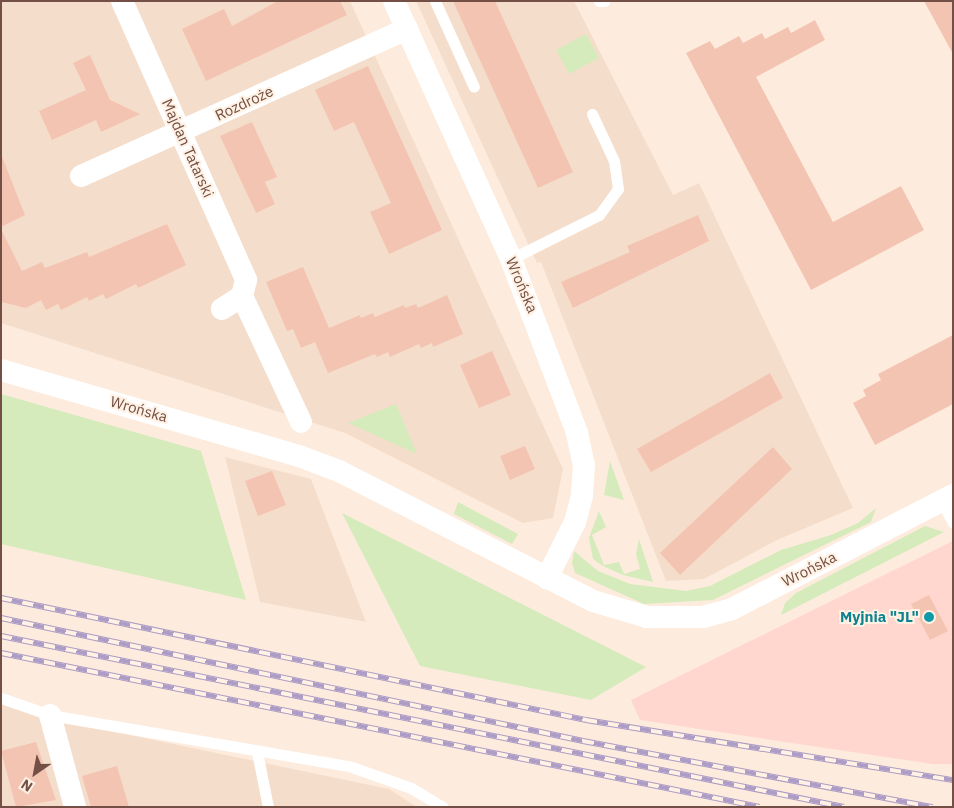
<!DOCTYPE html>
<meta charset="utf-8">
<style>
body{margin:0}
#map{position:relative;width:954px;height:808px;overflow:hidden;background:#fdecdd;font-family:"IBM Plex Sans",sans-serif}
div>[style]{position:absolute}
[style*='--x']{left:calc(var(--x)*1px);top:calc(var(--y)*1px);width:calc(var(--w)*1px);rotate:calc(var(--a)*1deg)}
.residential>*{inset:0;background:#f5ddcb}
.commercial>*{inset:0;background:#ffd7cf}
.green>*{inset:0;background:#d5ebbb}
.building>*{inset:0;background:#f4c4b3}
.service>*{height:11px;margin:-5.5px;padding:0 5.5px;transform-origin:5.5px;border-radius:5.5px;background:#fff}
.minor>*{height:22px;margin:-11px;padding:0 11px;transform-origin:11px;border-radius:11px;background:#fff}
.rail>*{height:5.5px;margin-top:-2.75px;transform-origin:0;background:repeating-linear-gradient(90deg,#fff1e4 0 11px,#ad9cc5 0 22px);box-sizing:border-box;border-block:1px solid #ad9cc5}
.dots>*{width:14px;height:14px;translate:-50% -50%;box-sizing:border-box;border:2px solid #fff1e4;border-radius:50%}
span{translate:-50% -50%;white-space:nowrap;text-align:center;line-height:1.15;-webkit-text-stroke:4px #fff1e4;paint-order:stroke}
.street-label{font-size:15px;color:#734f45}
.culture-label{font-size:15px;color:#0d838f;font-weight:700}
.right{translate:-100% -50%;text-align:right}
.frame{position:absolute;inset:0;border:2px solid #734f45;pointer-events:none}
.north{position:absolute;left:10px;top:748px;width:50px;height:50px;-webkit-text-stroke:4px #fff1e4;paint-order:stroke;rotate:213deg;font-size:14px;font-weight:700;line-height:20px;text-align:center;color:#734f45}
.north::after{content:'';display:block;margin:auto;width:18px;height:22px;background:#734f45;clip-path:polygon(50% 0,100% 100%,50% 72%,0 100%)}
</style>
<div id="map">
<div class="residential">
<div style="clip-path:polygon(1px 1px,350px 1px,563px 469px,553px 518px,523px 523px,345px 433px,1px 323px)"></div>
<div style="clip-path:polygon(416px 1px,574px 1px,673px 195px,699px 183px,853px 508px,777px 540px,704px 579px,666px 581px,541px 262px,537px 263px)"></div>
<div style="clip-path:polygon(225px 457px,311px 479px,366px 622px,260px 602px)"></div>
<div style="clip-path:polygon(1px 704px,39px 716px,389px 789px,417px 807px,1px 807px)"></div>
</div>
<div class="commercial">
<div style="clip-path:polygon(953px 541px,953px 764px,932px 764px,640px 720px,631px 700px)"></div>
</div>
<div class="green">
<div style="clip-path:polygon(586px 34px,599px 58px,569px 74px,556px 50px)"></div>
<div style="clip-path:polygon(1px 394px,201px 451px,246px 600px,1px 544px)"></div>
<div style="clip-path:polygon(396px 404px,417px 454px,348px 423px)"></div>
<div style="clip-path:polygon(610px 461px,624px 500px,604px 495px)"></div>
<div style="clip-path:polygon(458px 502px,518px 534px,512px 544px,454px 514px)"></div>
<div style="clip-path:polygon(876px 508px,871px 522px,713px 600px,644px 604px,575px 573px,572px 563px,574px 551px,598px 571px,630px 584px,686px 591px,710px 586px,781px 550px,831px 535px,858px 523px)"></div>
<div style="clip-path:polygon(599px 511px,606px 527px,592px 535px,604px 565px,619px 562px,624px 574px,640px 569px,636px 554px,639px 539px,653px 582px,623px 575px,603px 566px,593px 559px,589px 538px)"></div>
<div style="clip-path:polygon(342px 513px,646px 667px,591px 700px,420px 666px)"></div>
<div style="clip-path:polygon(925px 526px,944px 532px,781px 615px,785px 603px,796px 593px)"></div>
</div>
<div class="building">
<div style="clip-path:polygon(278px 1px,340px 1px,347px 15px,206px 81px,182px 29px,224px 9px,232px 26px)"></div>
<div style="clip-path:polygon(453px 1px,495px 1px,573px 172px,538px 188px)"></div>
<div style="clip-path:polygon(924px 1px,953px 1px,953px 54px)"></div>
<div style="clip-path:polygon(815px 20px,825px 40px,756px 77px,833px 222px,901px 186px,924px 230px,811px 290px,686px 53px,710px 41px,715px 49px,739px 36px,743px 43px,762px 33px,765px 39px,788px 27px,791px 33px)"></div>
<div style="clip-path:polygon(90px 55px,110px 100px,140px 114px,101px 132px,96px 120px,52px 140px,39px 111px,86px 90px,73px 63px)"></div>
<div style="clip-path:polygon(368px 66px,442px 230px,389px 254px,370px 212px,391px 203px,354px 122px,334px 131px,315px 90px)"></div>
<div style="clip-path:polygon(252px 122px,277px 177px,265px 182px,275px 204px,256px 213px,220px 136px)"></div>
<div style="clip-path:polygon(1px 154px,25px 215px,1px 227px)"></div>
<div style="clip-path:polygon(698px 215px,709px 241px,573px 308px,561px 282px,630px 252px,627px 246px)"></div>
<div style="clip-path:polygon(167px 224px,186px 265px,138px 288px,136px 284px,106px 299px,103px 294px,89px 301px,87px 297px,61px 310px,58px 304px,46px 310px,41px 300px,26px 308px,1px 302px,1px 229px,22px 271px,42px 262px,45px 268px,87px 252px,89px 257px)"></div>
<div style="clip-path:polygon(303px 267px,329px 328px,360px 315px,361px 318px,373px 313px,375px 317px,404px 305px,405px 308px,416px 304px,418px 308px,447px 295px,463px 334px,433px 347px,432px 343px,421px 348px,419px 344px,390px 357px,388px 352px,377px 357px,375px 354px,328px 373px,315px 342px,301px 348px,293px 329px,287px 331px,266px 282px)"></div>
<div style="clip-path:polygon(953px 335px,953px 404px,875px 445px,853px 403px,866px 396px,863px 390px,881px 380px,878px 374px)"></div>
<div style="clip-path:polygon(492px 351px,511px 395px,479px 408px,460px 365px)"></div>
<div style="clip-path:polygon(770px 373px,783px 398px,651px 472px,637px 449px)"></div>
<div style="clip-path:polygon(525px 446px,535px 469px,510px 480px,500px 456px)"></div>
<div style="clip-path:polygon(773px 447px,792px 469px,680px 575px,660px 553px)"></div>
<div style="clip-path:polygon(272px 471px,286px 505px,258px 516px,245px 481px)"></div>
<div style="clip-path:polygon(929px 595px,948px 631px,930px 640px,911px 604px)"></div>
<div style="clip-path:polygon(36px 742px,56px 800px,16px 807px,1px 751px)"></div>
<div style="clip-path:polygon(117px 766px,129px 807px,91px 807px,82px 776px)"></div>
</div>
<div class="service">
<div style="--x:435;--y:1;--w:94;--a:65.6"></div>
<div style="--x:599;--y:1;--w:5;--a:0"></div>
<div style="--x:511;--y:259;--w:98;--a:-26.6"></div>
<div style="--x:599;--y:215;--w:32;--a:-54"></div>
<div style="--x:618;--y:189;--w:28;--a:-98"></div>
<div style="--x:614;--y:161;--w:52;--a:-115.1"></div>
<div style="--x:941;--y:501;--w:25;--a:61"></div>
<div style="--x:1;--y:698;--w:52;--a:19.1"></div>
<div style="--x:50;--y:715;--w:303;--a:9.7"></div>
<div style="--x:349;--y:766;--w:66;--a:19.5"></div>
<div style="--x:411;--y:788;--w:37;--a:31"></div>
<div style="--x:257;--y:752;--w:56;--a:78.7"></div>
</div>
<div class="minor">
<div style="--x:122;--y:1;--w:305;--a:66"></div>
<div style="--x:246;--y:280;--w:16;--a:104"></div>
<div style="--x:242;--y:296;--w:24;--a:147"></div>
<div style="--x:394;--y:1;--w:283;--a:65.6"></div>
<div style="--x:511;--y:259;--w:186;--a:69.2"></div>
<div style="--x:577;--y:433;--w:33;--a:78"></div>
<div style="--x:584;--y:465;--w:31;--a:94"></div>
<div style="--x:582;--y:496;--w:27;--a:105"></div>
<div style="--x:575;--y:522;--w:63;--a:116.6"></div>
<div style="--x:81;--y:176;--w:358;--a:-24.3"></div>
<div style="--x:242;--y:296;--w:139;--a:64.9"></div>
<div style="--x:1;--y:370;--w:310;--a:16.1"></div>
<div style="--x:299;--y:456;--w:43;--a:20.6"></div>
<div style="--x:339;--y:471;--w:285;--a:27.1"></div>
<div style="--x:593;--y:601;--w:56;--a:16.5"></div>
<div style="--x:647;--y:617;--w:56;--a:0"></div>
<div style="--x:703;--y:617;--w:30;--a:-15"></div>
<div style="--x:732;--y:609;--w:249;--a:-27.3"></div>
<div style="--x:50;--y:715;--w:95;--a:74.8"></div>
</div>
<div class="rail">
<div style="--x:1;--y:598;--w:598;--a:11.78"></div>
<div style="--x:586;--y:720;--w:372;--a:9.3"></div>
<div style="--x:1;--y:618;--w:595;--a:11.93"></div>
<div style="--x:583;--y:741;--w:356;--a:10.7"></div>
<div style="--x:1;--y:636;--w:860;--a:11.47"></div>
<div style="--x:1;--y:653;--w:774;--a:11.47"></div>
</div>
<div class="dots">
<div style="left:929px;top:617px;background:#0f9aa8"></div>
</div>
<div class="street-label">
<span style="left:244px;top:103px;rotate:-25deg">Rozdroże</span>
<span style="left:188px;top:148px;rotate:66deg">Majdan Tatarski</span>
<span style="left:522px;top:285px;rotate:67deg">Wrońska</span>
<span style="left:139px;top:409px;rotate:16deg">Wrońska</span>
<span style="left:809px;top:569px;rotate:-27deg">Wrońska</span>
</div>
<div class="culture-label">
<span class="right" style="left:919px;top:617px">Myjnia "JL"</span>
</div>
<div class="frame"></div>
<div class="north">N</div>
</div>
